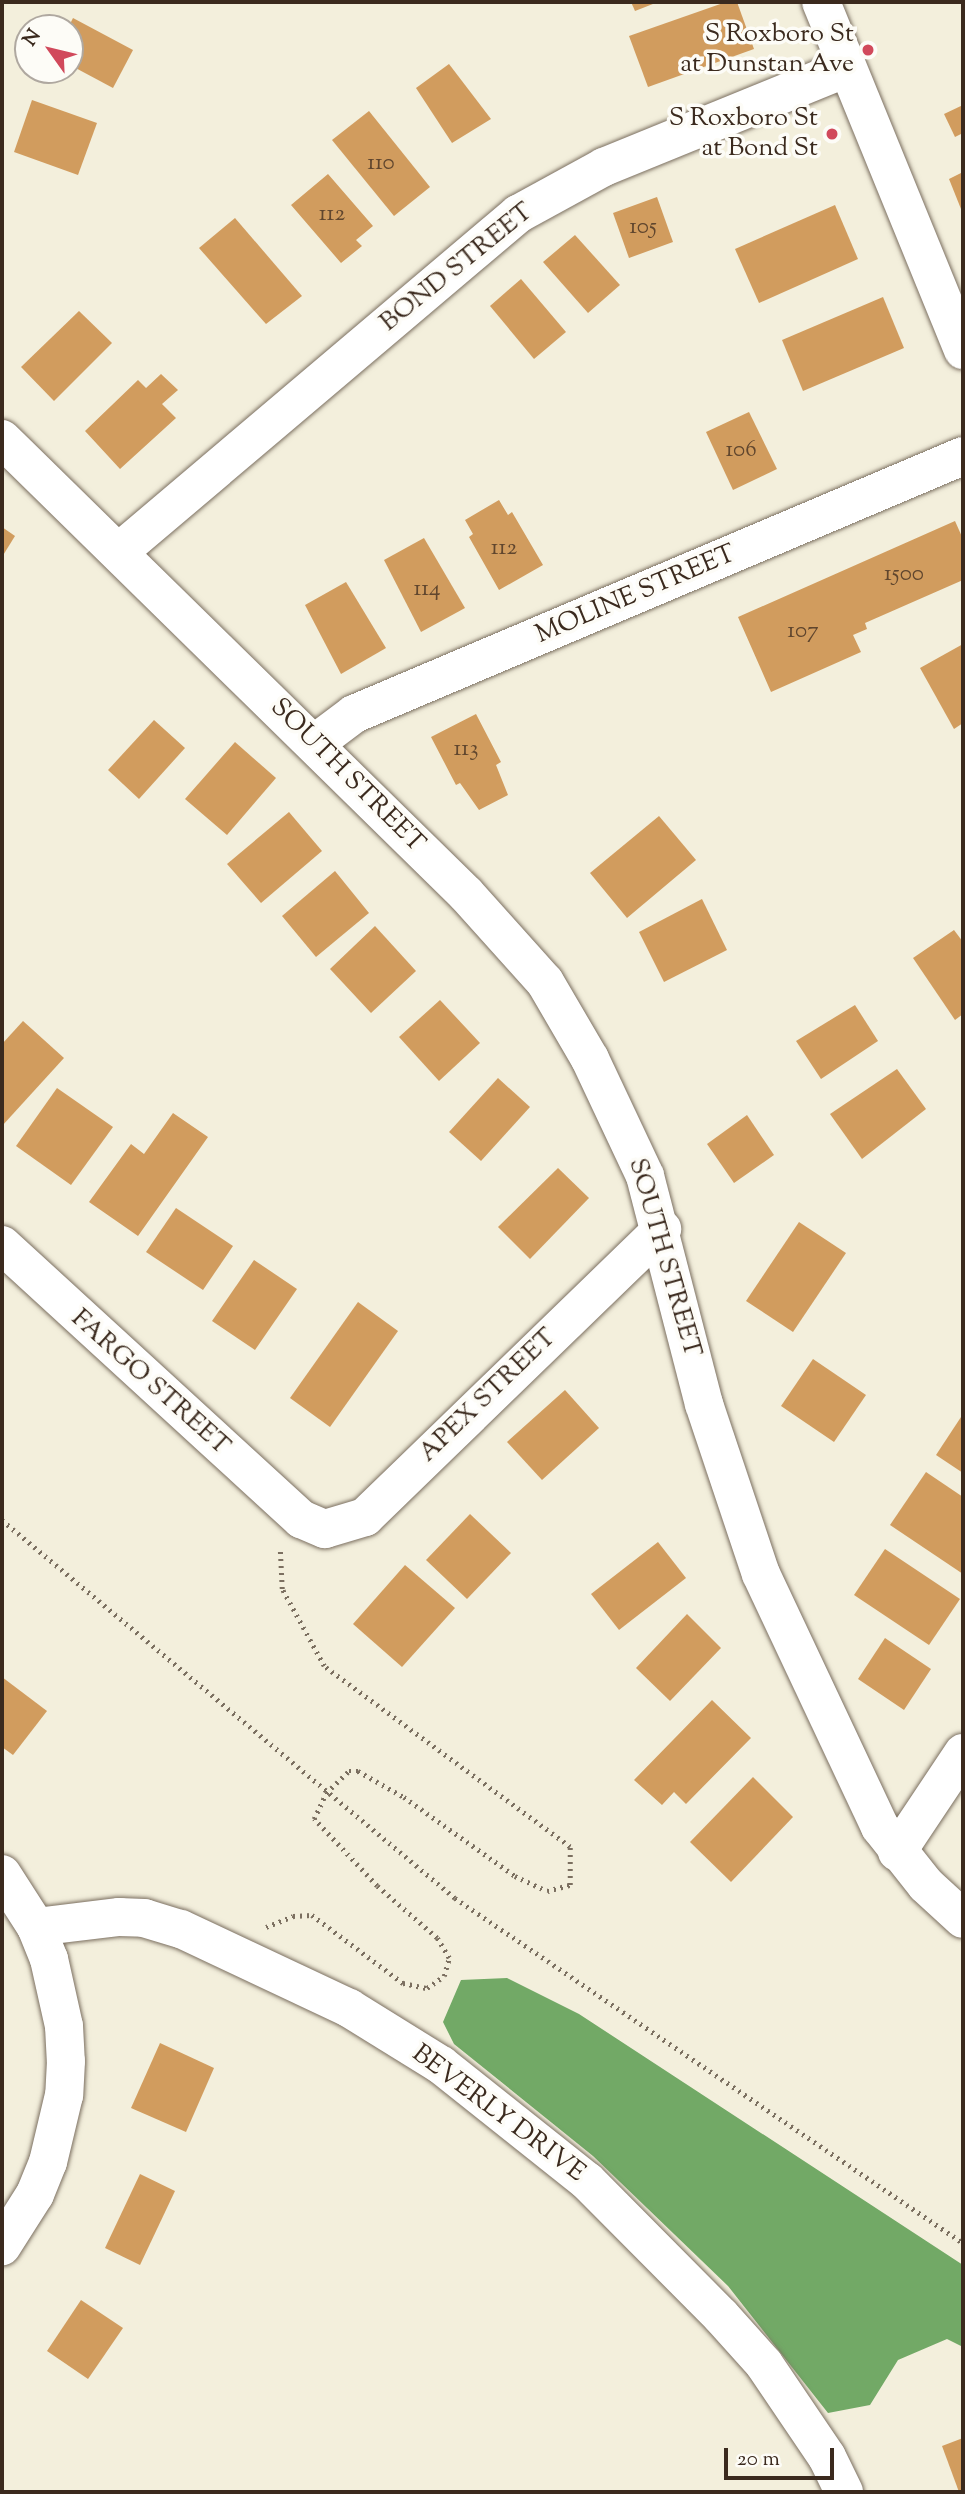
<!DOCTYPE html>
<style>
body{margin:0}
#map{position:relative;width:965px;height:2494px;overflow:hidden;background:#f3efdc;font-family:"Sorts Mill Goudy",serif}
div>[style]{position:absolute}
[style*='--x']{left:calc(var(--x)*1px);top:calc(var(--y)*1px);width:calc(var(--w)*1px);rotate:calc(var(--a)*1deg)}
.forest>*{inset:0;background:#72a966}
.building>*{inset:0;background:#d19c5e}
.path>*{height:4.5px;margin-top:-2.25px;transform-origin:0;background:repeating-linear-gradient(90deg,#7b6f60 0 2px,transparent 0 7px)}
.roads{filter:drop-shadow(0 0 2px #7b6f60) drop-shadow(0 0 2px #7b6f60)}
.minor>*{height:38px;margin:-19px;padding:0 19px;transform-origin:19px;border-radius:19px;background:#fff}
.dots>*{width:19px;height:19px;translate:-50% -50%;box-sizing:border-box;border:4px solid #fdfcf7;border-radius:50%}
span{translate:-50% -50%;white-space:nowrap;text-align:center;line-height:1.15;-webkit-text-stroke:7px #fdfcf7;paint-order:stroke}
.number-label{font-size:23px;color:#60462e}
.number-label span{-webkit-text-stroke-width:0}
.poi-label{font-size:26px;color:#3b2a1e}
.right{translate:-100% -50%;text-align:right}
.street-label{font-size:26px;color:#3b2a1e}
.frame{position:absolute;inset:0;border:4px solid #3b2a1e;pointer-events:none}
.north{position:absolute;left:14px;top:14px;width:70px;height:70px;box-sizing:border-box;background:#fdfcf7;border:2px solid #afa8a0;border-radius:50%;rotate:304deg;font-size:19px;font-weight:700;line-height:28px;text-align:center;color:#3b2a1e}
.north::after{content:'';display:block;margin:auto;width:24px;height:32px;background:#d1495b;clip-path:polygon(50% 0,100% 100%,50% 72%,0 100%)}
.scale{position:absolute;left:724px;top:2448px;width:110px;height:32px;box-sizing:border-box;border:4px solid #3b2a1e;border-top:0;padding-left:9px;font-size:21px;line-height:24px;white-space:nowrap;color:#3b2a1e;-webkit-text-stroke:5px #fdfcf7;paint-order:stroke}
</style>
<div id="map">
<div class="forest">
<div style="clip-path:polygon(507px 1978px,579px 2014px,963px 2265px,963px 2347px,947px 2339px,898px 2360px,870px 2405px,828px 2413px,728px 2286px,593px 2156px,454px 2044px,443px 2022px,461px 1980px)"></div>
</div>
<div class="building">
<div style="clip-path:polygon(631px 2px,658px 2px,635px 11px)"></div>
<div style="clip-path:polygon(726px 2px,737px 2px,754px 49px,648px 87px,629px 36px)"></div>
<div style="clip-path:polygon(73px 18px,133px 50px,113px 88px,70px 65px,68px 28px)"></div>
<div style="clip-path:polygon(449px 64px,491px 119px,452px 143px,416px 88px)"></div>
<div style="clip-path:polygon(32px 100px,97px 123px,78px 175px,14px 152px)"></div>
<div style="clip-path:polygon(963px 105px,963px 133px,955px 137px,944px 114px)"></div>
<div style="clip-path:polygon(369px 111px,430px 187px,394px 216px,332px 140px)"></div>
<div style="clip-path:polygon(963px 172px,963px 214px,949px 179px)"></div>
<div style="clip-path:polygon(328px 174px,373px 226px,356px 240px,362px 246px,341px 263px,291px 205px)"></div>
<div style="clip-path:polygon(657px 197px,673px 242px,629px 258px,613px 213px)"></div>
<div style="clip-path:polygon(835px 205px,858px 259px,759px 303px,735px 249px)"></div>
<div style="clip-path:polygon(235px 218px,302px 296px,266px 324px,199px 248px)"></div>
<div style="clip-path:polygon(575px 235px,620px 285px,588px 313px,543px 262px)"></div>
<div style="clip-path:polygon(521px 279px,566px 332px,534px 359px,490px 306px)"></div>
<div style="clip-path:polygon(883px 297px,904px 348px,803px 391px,782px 340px)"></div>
<div style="clip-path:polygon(79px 311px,112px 343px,54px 401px,21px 367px)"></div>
<div style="clip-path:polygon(161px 374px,178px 390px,162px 404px,176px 418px,120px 469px,85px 431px,138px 380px,146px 388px)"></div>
<div style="clip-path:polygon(749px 412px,777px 469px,733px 490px,706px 432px)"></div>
<div style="clip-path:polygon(499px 500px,508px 515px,512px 512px,543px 565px,499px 590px,469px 537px,473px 534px,465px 520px)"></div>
<div style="clip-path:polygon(955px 521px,963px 539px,963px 580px,865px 623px,867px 629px,853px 635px,861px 652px,771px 692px,738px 617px)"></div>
<div style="clip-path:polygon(2px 527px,15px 536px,2px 557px)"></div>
<div style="clip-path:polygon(424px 538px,465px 608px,421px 632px,384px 560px)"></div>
<div style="clip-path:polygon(346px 582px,386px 648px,341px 674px,305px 605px)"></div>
<div style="clip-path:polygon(963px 644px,963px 723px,954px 729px,920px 668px)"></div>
<div style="clip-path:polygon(476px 714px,501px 762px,496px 765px,508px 795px,479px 810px,460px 783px,456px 785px,431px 737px)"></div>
<div style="clip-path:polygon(154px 720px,185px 748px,139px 799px,108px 770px)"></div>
<div style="clip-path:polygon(235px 742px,276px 778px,227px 835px,185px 799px)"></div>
<div style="clip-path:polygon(289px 812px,322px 851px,261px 903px,227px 864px)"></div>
<div style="clip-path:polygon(659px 816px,696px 860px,627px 918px,590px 873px)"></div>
<div style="clip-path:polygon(335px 871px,369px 913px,316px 957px,282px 916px)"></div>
<div style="clip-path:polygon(702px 899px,727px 950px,664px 982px,639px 932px)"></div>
<div style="clip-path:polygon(375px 926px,416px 971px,371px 1013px,330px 969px)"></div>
<div style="clip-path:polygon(954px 930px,963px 942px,963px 1014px,955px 1020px,913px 958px)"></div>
<div style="clip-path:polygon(440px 1000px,480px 1043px,439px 1081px,399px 1037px)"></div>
<div style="clip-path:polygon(855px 1005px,878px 1041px,821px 1079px,796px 1041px)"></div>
<div style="clip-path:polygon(23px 1021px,64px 1058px,2px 1126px,2px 1044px)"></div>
<div style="clip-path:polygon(897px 1069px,926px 1109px,862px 1159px,830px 1114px)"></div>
<div style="clip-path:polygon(498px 1078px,530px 1107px,481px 1161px,449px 1132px)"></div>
<div style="clip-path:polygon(57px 1088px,113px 1127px,71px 1185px,16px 1146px)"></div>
<div style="clip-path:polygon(173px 1113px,208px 1137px,138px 1236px,89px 1202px,131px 1144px,144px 1154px)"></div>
<div style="clip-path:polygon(747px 1115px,774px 1155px,734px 1183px,707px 1144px)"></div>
<div style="clip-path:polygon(558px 1168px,589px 1198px,530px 1259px,498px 1227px)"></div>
<div style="clip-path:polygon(176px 1208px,233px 1246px,203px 1290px,146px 1252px)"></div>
<div style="clip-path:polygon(799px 1222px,846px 1253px,793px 1332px,746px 1301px)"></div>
<div style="clip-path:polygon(254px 1260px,297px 1289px,255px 1350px,212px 1321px)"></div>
<div style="clip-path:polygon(358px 1302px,398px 1331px,330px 1427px,290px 1398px)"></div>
<div style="clip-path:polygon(813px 1359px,866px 1395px,834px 1442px,781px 1406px)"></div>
<div style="clip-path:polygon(565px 1390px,599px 1428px,542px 1480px,507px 1442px)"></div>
<div style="clip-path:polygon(963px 1414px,963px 1473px,936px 1455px)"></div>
<div style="clip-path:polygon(926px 1472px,963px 1497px,963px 1574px,890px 1525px)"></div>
<div style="clip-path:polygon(470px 1514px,511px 1553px,467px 1599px,426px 1560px)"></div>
<div style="clip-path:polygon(658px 1542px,686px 1578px,619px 1630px,591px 1594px)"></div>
<div style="clip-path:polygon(885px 1549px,960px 1599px,929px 1645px,854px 1595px)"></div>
<div style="clip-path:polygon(405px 1565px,455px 1608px,402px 1667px,353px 1624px)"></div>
<div style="clip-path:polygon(687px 1614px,721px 1648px,670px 1701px,636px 1668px)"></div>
<div style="clip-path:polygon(885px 1638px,931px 1669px,904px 1710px,858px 1679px)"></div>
<div style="clip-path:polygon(2px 1677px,47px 1711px,13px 1755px,2px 1747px)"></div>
<div style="clip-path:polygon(712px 1700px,751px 1738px,686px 1804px,674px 1792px,662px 1805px,634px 1780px)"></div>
<div style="clip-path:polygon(753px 1777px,793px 1817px,731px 1882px,690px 1842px)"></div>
<div style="clip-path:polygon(160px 2043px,214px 2068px,186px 2132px,131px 2108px)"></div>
<div style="clip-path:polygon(140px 2174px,175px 2191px,140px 2265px,105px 2248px)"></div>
<div style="clip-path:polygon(81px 2300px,123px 2328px,88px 2379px,47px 2351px)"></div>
<div style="clip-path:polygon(963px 2438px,963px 2492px,959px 2492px,942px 2446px)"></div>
</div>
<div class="path">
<div style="--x:2;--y:1520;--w:590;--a:39.84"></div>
<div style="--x:455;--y:1898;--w:614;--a:34.18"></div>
<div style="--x:266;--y:1927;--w:29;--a:-22"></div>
<div style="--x:293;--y:1916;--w:19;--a:-3"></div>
<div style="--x:312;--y:1915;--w:114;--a:36.8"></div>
<div style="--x:403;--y:1983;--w:25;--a:12"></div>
<div style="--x:427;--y:1988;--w:21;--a:-35"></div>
<div style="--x:444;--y:1976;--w:19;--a:-74"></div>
<div style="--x:449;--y:1958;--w:23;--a:-121"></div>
<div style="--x:437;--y:1938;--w:79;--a:-139.1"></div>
<div style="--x:377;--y:1886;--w:92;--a:-133.2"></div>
<div style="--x:314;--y:1819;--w:29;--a:-65"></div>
<div style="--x:326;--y:1793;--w:32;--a:-44"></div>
<div style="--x:349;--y:1771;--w:9;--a:0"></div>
<div style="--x:358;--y:1771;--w:53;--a:29.5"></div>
<div style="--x:404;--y:1797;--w:136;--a:35.4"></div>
<div style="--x:515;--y:1876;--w:35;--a:25"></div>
<div style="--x:547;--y:1891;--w:24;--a:-15"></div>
<div style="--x:570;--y:1885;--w:38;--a:-90"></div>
<div style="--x:570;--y:1847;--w:305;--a:-143.7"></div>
<div style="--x:324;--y:1666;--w:88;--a:-118.6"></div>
<div style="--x:282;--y:1589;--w:41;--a:-92.8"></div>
</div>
<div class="roads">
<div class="minor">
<div style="--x:821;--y:2;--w:376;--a:67.8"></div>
<div style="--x:2;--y:439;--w:650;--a:44.44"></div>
<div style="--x:466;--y:894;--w:118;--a:48.1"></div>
<div style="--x:545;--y:982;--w:89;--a:59.7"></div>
<div style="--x:590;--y:1059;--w:129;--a:64.8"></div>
<div style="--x:645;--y:1176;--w:236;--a:75.5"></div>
<div style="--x:704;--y:1404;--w:179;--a:71.5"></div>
<div style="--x:761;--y:1574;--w:280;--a:64.8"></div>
<div style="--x:880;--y:1827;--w:74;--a:51.6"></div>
<div style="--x:926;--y:1885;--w:50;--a:42.6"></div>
<div style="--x:120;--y:551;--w:522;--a:-40.26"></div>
<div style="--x:518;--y:214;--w:98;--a:-28.7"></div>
<div style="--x:604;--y:167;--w:262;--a:-22.2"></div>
<div style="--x:314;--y:744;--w:50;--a:-36.9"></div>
<div style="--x:354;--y:714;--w:661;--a:-22.96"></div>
<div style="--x:2;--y:1245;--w:406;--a:42.5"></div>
<div style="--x:301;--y:1519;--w:26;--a:23"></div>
<div style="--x:325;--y:1529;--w:42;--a:-16.7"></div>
<div style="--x:365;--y:1517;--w:414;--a:-44.1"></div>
<div style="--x:897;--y:1852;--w:119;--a:-56.3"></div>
<div style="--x:2;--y:1874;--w:63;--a:57.3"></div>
<div style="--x:36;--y:1927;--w:35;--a:68"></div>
<div style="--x:49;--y:1959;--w:69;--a:77.4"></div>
<div style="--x:64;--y:2026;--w:35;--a:87"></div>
<div style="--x:66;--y:2061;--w:34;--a:93"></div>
<div style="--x:64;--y:2095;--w:69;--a:103.4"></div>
<div style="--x:48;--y:2162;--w:35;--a:112"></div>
<div style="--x:35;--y:2194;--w:62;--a:122.4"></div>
<div style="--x:36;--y:1927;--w:84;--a:-6.9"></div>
<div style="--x:119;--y:1917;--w:25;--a:2"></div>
<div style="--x:144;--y:1918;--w:39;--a:17"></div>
<div style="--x:181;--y:1929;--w:186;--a:25.2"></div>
<div style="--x:349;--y:2008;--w:108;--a:31.8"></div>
<div style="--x:441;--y:2065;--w:186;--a:38.5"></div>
<div style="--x:587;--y:2181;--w:190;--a:45.2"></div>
<div style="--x:721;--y:2316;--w:64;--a:48.1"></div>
<div style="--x:764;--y:2364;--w:112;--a:55.9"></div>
<div style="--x:827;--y:2457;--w:39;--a:64"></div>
</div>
</div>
<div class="dots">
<div style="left:868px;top:50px;background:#d1495b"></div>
<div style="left:832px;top:134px;background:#d1495b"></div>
</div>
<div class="number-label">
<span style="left:381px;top:164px">110</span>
<span style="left:332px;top:215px">112</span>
<span style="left:643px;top:228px">105</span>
<span style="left:741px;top:451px">106</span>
<span style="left:504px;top:549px">112</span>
<span style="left:904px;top:575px">1500</span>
<span style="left:427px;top:590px">114</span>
<span style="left:803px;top:632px">107</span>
<span style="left:466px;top:750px">113</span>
</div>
<div class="poi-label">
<span class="right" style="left:854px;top:50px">S Roxboro St<br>at Dunstan Ave</span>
<span class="right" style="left:818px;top:134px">S Roxboro St<br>at Bond St</span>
</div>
<div class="street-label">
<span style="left:457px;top:268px;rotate:-39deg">BOND STREET</span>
<span style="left:636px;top:595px;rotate:-23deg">MOLINE STREET</span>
<span style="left:347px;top:776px;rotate:45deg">SOUTH STREET</span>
<span style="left:664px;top:1258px;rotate:74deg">SOUTH STREET</span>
<span style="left:150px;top:1383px;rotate:42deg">FARGO STREET</span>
<span style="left:488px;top:1396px;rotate:-44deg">APEX STREET</span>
<span style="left:498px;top:2114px;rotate:37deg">BEVERLY DRIVE</span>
</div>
<div class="frame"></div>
<div class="north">N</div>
<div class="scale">20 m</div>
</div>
